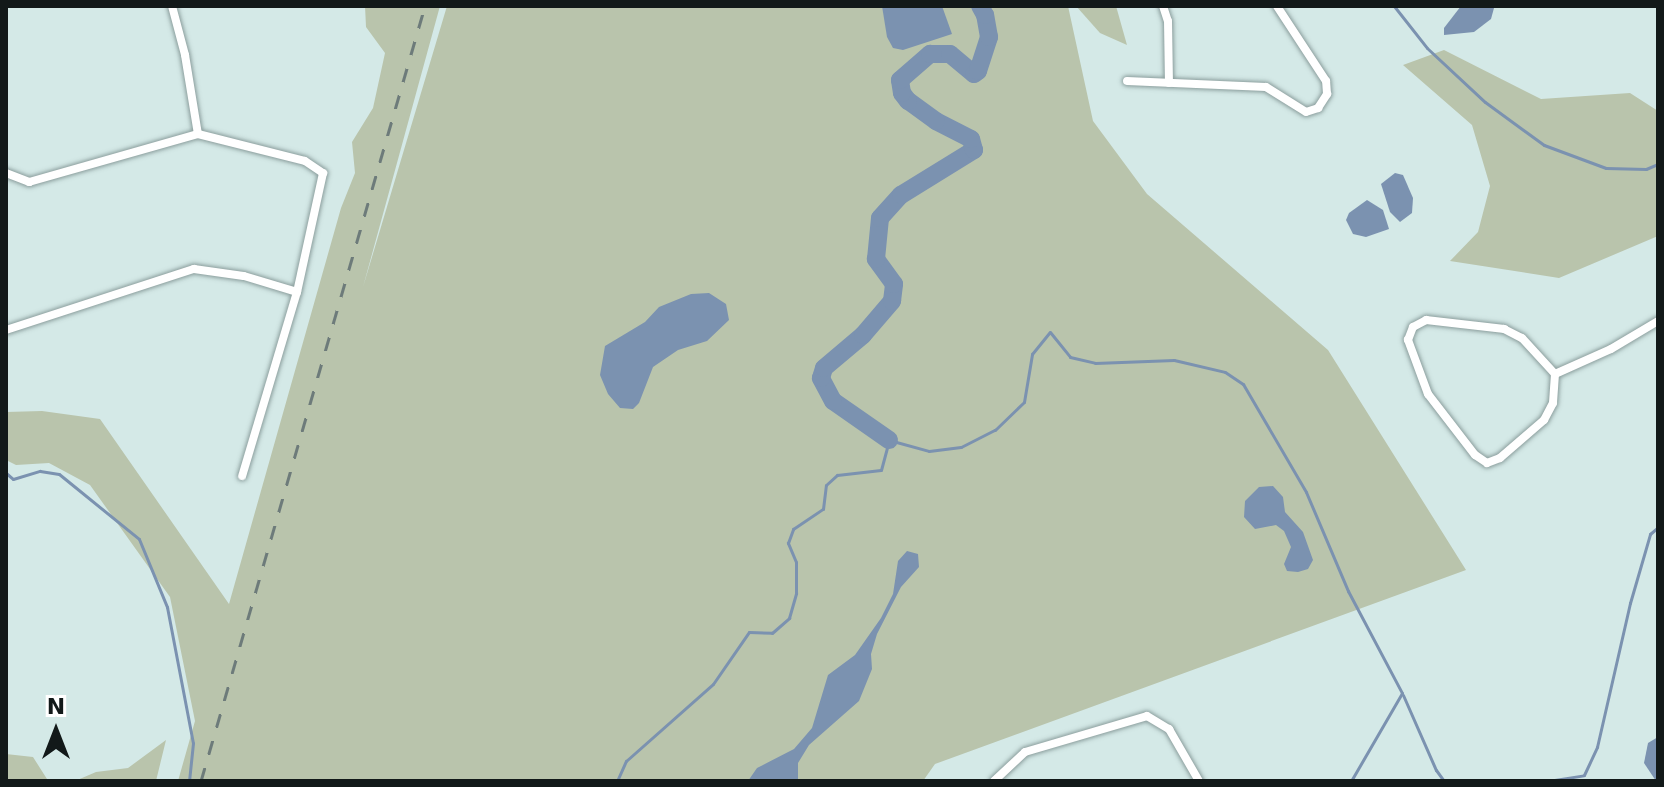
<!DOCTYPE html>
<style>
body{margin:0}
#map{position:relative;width:1664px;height:787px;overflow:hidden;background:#d4e9e7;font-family:"DejaVu Sans",sans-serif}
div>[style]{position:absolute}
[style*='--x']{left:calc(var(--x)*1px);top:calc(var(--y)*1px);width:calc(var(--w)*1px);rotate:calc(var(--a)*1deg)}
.green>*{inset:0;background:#b9c4ac}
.water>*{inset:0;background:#7b92b0}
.stream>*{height:3px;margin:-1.5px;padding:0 1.5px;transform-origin:1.5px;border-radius:1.5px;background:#7b92b0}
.river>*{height:18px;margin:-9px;padding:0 9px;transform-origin:9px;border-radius:9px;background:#7b92b0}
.roads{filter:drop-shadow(0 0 2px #8b9e9d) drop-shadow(0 0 2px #8b9e9d)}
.minor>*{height:8px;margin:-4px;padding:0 4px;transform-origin:4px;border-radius:4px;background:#fff}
.rail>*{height:3px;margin-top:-1.5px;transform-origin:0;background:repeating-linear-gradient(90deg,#6d7b7a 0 14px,transparent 0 28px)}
span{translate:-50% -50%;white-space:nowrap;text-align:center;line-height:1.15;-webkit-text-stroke:8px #fff;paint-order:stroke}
.frame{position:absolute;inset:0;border:8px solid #121919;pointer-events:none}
.north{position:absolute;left:16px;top:691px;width:80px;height:80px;-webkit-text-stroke:6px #fff;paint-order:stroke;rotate:0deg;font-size:22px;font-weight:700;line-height:32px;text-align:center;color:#121919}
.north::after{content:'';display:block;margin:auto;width:28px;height:36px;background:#121919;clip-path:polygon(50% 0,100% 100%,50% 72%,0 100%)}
</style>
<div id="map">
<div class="green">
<div style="clip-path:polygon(365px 6px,440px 6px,363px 287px,447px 6px,1068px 6px,1093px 121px,1147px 194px,1328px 350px,1466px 570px,935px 764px,923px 781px,178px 781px,195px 721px,170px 597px,90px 485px,49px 463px,16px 465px,6px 460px,6px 412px,42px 411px,100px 419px,229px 604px,341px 208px,355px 173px,352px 142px,373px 108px,385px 53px,366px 27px)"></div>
<div style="clip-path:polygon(1076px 6px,1116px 6px,1127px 45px,1100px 33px)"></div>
<div style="clip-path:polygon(1444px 50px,1541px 99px,1630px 93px,1658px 111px,1658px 236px,1559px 278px,1450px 261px,1478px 232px,1490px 186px,1472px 125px,1403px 65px)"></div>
<div style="clip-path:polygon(166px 740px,156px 781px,75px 781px,96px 772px,128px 768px)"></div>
<div style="clip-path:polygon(6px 754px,33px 757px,47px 779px,54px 781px,6px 781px)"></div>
</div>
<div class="water">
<div style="clip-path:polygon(882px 6px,942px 6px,952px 34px,903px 50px,893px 48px,887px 37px)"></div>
<div style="clip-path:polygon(1461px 6px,1494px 8px,1491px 19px,1474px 32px,1444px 35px,1444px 28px)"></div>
<div style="clip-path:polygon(1395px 173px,1403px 175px,1413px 198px,1412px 213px,1400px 222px,1390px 212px,1381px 184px)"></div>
<div style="clip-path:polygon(1367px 200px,1383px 210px,1389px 229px,1366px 237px,1353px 234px,1346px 220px,1349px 213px)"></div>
<div style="clip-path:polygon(709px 293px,726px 304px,729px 320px,707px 341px,678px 350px,653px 367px,639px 403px,633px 409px,620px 408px,608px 394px,600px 375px,605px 346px,645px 322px,659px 307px,691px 294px)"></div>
<div style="clip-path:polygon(1273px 486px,1283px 497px,1285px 512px,1303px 532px,1313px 560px,1308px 569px,1298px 572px,1287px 571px,1284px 564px,1291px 547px,1284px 531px,1276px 525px,1255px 529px,1244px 517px,1245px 501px,1259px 487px)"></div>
<div style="clip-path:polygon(907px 551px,918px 554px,919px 567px,901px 587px,877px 634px,871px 654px,872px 669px,859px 701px,809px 745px,798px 763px,798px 781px,748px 781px,757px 768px,794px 749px,812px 728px,828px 675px,855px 655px,881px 618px,893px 594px,898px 561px)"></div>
<div style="clip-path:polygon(1658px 737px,1658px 781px,1656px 781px,1644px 763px,1648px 743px)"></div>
</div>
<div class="stream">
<div style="--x:1394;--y:6;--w:53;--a:51.8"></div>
<div style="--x:1427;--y:48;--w:79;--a:43"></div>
<div style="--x:1485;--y:102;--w:73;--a:36.1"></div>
<div style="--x:1544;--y:145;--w:66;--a:20.4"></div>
<div style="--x:1606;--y:168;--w:40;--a:1.4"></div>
<div style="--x:1646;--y:169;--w:13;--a:-23"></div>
<div style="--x:6;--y:473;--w:9;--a:41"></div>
<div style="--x:13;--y:479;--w:28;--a:-17"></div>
<div style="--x:40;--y:471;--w:19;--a:9"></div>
<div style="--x:59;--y:474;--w:103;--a:39.1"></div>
<div style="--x:139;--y:539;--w:74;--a:67.6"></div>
<div style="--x:167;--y:607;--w:138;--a:79.2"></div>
<div style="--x:193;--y:743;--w:38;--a:96"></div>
<div style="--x:1403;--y:695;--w:82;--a:66.3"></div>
<div style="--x:1436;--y:770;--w:14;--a:54"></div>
<div style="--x:617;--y:781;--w:22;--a:-66"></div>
<div style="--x:626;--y:761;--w:116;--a:-41.5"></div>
<div style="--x:713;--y:684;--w:63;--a:-55.3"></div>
<div style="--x:749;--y:632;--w:23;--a:2"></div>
<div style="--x:772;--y:633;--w:23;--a:-41"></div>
<div style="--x:789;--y:618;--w:26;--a:-74"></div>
<div style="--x:796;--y:593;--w:31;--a:-90"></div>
<div style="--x:796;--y:562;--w:21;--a:-113"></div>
<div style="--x:788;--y:543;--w:15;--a:-70"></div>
<div style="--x:793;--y:529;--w:36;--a:-34"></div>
<div style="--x:823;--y:509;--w:24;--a:-83"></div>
<div style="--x:826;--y:485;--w:15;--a:-42"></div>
<div style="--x:837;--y:475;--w:44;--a:-6.5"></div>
<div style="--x:881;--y:470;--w:31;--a:-75"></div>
<div style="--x:889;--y:440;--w:41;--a:15.4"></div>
<div style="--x:929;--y:451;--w:32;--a:-7"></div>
<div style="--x:961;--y:447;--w:38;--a:-27"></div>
<div style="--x:995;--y:430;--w:40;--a:-44"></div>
<div style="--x:1024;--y:402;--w:49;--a:-80.5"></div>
<div style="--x:1032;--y:354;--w:28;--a:-51"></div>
<div style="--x:1050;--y:332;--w:32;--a:51"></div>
<div style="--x:1070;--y:357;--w:26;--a:13"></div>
<div style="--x:1095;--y:363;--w:79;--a:-2.2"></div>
<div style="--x:1174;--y:360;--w:52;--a:13.2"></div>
<div style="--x:1225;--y:372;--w:22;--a:34"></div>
<div style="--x:1243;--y:384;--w:125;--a:59.7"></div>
<div style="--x:1306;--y:492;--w:108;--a:67"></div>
<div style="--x:1348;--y:591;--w:115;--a:62.1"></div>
<div style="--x:1402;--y:693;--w:102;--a:120.1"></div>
<div style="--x:1548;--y:781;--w:36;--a:-9"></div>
<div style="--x:1584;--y:775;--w:31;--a:-65"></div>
<div style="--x:1597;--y:747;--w:148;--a:-77.1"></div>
<div style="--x:1630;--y:603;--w:72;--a:-73.8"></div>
<div style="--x:1650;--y:534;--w:11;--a:-41"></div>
</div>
<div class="river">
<div style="--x:889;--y:440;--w:68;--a:-145.1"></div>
<div style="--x:833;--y:401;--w:26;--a:-118"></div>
<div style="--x:821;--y:378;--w:10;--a:-73"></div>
<div style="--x:824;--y:368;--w:51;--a:-40.2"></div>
<div style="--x:863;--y:335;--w:45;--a:-49.5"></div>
<div style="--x:892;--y:301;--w:17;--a:-83"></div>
<div style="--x:894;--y:284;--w:31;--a:-126"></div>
<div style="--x:876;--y:259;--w:41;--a:-84.4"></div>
<div style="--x:880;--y:218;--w:31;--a:-48"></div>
<div style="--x:901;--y:195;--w:86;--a:-31.7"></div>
<div style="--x:974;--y:150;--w:11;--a:-105"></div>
<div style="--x:971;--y:139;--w:39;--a:-153"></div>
<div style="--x:936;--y:121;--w:34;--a:-144"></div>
<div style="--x:908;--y:101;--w:10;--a:-127"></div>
<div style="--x:902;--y:93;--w:13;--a:-99"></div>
<div style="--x:900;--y:80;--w:40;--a:-41"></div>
<div style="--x:930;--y:54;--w:20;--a:0"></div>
<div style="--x:950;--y:54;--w:31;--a:40"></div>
<div style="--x:974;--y:74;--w:5;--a:-37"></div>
<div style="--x:978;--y:71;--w:36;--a:-72"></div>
<div style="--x:989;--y:37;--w:22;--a:-100"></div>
<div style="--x:985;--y:15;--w:10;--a:-119"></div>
</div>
<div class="roads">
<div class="minor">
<div style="--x:172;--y:6;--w:51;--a:75.1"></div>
<div style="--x:185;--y:55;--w:80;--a:80.7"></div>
<div style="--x:1163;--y:6;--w:16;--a:72"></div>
<div style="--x:1168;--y:21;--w:62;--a:89.1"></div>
<div style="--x:1127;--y:81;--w:139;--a:2.5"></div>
<div style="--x:1266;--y:87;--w:47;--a:32"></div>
<div style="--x:1306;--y:112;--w:13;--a:-18"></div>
<div style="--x:1318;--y:108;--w:17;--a:-57"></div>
<div style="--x:1327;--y:94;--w:13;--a:-94"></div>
<div style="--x:1326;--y:81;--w:90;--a:-123.2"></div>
<div style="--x:6;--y:173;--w:25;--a:21"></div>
<div style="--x:29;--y:182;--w:176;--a:-15.9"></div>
<div style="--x:198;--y:134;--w:110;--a:14.2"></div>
<div style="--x:305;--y:161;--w:22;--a:34"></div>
<div style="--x:323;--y:173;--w:122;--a:102.3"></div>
<div style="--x:297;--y:292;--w:192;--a:106.6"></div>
<div style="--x:1426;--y:320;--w:79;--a:6.6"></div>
<div style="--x:1504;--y:329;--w:20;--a:27"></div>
<div style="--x:1522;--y:338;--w:49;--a:47.5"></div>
<div style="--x:1555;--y:374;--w:29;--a:94"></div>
<div style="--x:1553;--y:403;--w:19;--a:118"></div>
<div style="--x:1544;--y:420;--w:58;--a:139.2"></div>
<div style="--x:1500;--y:458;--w:14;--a:159"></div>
<div style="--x:1487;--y:463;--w:14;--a:-146"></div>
<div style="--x:1475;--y:455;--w:77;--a:-127.6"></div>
<div style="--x:1428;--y:394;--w:58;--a:-110.3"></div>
<div style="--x:1408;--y:340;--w:14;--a:-69"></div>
<div style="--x:1413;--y:327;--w:15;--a:-28"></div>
<div style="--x:6;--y:330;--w:198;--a:-18"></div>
<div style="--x:194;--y:269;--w:50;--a:8"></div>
<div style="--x:244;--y:276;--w:55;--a:16.8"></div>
<div style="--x:1555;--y:374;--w:61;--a:-24.1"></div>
<div style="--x:1611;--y:349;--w:55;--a:-30.8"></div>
<div style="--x:994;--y:781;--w:42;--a:-43.1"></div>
<div style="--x:1025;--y:752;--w:127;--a:-16.4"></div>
<div style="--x:1147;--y:716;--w:26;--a:31"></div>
<div style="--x:1169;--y:729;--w:60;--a:60"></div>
</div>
</div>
<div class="rail">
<div style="--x:201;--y:781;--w:807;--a:-73.88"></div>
</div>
<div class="frame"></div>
<div class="north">N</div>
</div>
